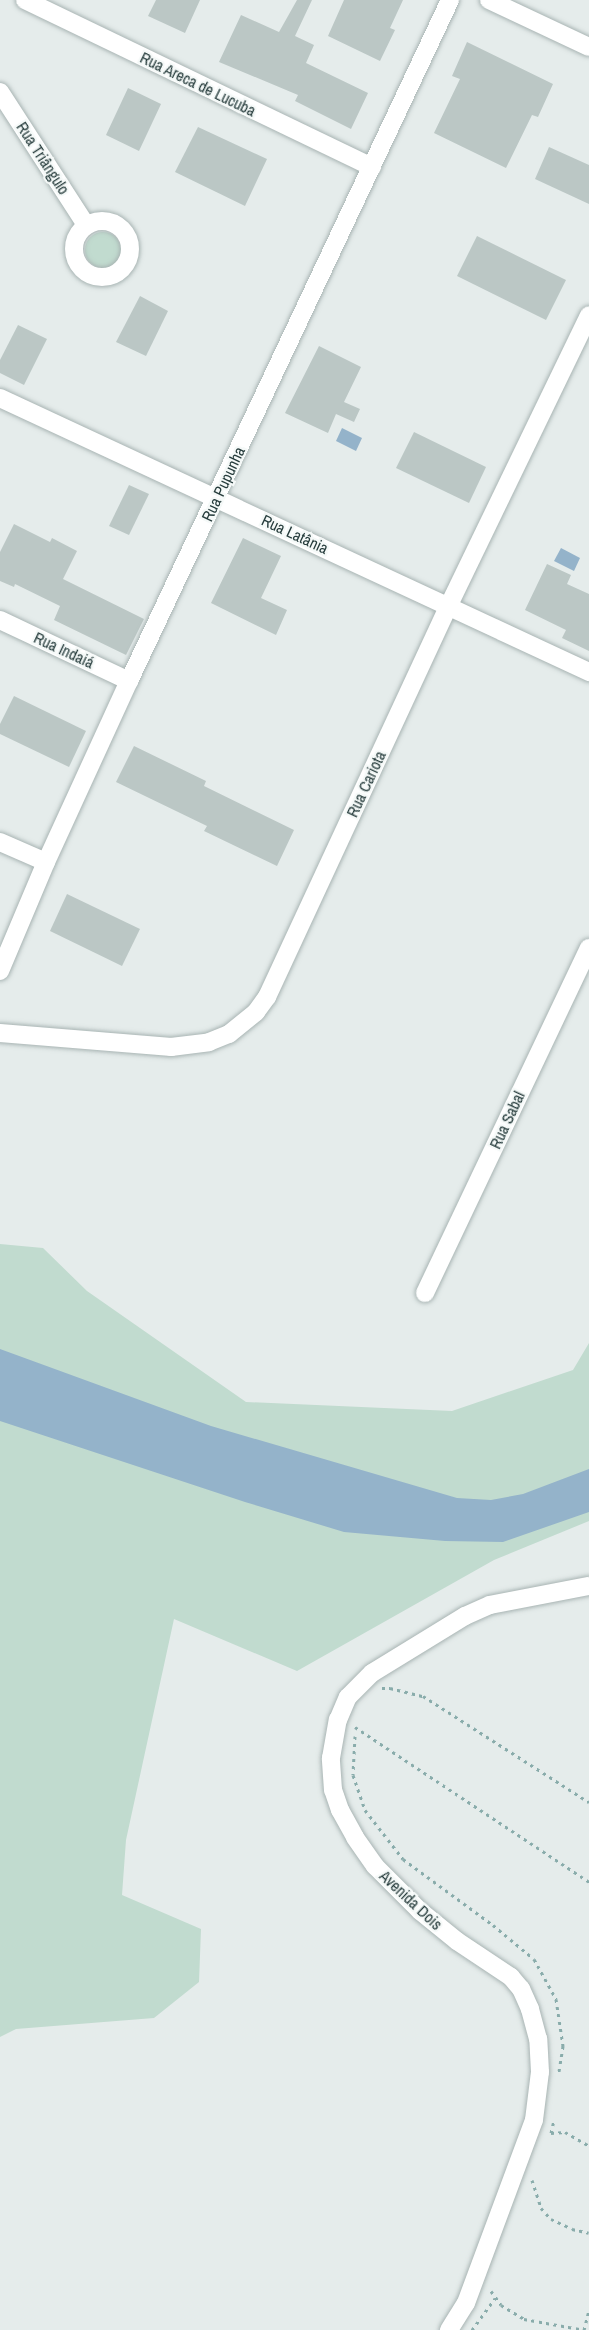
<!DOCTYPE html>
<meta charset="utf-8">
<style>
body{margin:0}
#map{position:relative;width:589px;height:2330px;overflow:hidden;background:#e5eceb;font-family:"Archivo Narrow",sans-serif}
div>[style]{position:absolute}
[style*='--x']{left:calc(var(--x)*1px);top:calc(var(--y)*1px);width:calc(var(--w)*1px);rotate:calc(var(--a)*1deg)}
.green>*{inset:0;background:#c1dbcf}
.round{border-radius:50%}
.water>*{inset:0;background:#94b3ca}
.building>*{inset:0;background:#bbc7c5}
.path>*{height:3px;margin-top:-1.5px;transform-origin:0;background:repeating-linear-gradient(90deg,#89acab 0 3px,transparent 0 7.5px)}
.roads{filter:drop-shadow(0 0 2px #a8b4b3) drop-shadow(0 0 2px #a8b4b3)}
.street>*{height:18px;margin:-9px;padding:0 9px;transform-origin:9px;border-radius:9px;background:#fff}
.street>.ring{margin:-9px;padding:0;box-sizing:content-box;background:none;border:18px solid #fff;border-radius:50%}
span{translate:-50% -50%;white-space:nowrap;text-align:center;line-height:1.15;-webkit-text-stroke:4.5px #f5f9f8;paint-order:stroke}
.street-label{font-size:16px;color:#263c3c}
</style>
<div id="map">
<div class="green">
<div class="round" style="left:85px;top:232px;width:36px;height:36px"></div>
<div style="clip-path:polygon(0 1244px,43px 1248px,87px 1291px,246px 1402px,452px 1411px,573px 1370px,589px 1343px,589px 1521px,494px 1560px,297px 1671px,174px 1619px,126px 1840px,122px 1895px,201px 1929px,199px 1982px,154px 2018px,16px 2029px,0 2037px)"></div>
</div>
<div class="water">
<div style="clip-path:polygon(342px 428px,362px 438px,356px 451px,336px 441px)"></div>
<div style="clip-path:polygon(561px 548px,580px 558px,574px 571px,554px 561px)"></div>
<div style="clip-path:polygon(0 1349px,211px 1426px,457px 1498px,491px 1500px,523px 1494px,589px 1469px,589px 1512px,503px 1542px,445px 1541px,344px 1532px,245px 1502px,0 1421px)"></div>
</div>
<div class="building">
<div style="clip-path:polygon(156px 0,200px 0,185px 33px,148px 16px)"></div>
<div style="clip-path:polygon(297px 0,312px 0,295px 36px,314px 45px,306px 63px,368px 93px,351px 129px,295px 101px,298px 95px,219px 62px,241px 15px,279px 32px)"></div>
<div style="clip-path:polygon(344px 0,403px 0,390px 28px,395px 30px,380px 61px,328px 36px)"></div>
<div style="clip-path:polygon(467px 42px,553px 84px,538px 117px,532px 115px,506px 168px,434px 133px,460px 79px,452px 76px)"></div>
<div style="clip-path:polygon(128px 88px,161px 104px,139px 151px,106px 135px)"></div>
<div style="clip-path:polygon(198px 127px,267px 159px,245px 206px,175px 172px)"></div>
<div style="clip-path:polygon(549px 147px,589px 165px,589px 204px,535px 179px)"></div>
<div style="clip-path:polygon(477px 236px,566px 280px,546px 320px,457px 276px)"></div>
<div style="clip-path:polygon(140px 296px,168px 311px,146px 356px,116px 342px)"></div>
<div style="clip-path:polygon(18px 325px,47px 339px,24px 385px,0 373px,0 360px)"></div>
<div style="clip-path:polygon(319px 346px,361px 367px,344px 402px,360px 409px,354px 422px,336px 414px,328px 433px,285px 413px)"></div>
<div style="clip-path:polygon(414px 432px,486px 467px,469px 503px,396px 468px)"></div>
<div style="clip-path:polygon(129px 485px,149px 494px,129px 535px,109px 526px)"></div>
<div style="clip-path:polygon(14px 524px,50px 542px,52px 538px,77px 551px,63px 579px,144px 619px,126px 655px,54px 620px,60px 606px,15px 584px,14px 587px,0 581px,0 552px)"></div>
<div style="clip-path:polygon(243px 538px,281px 556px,261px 598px,287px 610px,276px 635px,211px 603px)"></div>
<div style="clip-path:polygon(547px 564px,571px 575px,567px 584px,589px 594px,589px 651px,562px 638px,566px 630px,525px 610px)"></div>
<div style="clip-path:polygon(14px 696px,86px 731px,69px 767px,0 734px,0 724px)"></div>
<div style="clip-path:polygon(134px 746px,206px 781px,204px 786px,294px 830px,277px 866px,204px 831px,207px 826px,116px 782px)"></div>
<div style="clip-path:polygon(67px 894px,140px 929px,122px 966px,50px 931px)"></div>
</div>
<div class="path">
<div style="--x:382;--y:1688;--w:8;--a:0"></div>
<div style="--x:390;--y:1688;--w:34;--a:14"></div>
<div style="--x:423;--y:1696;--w:197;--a:32.6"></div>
<div style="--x:355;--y:1727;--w:281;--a:33.5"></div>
<div style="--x:355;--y:1736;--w:39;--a:93"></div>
<div style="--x:353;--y:1775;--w:37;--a:71"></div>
<div style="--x:365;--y:1810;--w:62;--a:52.2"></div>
<div style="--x:403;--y:1859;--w:112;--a:36.3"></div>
<div style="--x:493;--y:1925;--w:53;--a:39.7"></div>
<div style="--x:534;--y:1959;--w:46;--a:61.2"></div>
<div style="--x:556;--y:1999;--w:48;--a:81.5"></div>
<div style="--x:563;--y:2046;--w:26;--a:99"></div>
<div style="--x:551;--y:2133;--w:13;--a:-77"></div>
<div style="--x:551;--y:2133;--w:14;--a:-4"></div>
<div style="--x:565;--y:2132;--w:28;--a:30"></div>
<div style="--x:532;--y:2180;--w:29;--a:72"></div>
<div style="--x:541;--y:2208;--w:15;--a:48"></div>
<div style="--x:551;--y:2219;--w:23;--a:25"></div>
<div style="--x:572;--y:2229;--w:17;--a:13"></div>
<div style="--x:491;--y:2291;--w:17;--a:54"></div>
<div style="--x:501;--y:2305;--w:27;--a:31"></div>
<div style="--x:524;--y:2319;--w:62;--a:10.2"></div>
<div style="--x:472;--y:2330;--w:39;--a:-54"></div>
<div style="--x:584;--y:2330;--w:21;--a:-76"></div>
</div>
<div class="roads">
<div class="street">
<div style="--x:25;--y:0;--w:385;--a:25.7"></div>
<div style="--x:489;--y:0;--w:110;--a:25.2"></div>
<div style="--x:0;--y:92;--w:158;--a:57.1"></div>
<div class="ring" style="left:74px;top:221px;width:38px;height:38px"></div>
<div style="--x:0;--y:398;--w:650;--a:24.95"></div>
<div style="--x:0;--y:620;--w:143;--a:25.3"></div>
<div style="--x:0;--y:842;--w:50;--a:23.5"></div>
<div style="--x:0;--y:971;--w:118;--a:-67.1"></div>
<div style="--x:46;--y:862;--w:199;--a:-65.4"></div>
<div style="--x:129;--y:681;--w:753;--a:-64.76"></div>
<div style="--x:0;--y:1033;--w:172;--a:4.7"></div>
<div style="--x:171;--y:1047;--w:38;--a:-7"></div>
<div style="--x:209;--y:1042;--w:22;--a:-22"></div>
<div style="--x:229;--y:1034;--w:35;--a:-39"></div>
<div style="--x:256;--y:1012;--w:19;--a:-54"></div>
<div style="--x:267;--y:997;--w:430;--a:-65.1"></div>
<div style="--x:448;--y:607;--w:324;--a:-64.2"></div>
<div style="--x:425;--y:1293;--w:382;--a:-64.6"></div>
<div style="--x:449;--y:2330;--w:32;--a:-58"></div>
<div style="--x:466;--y:2303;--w:195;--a:-69.6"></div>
<div style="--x:534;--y:2120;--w:48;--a:-82.9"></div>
<div style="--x:540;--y:2072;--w:33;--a:-93"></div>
<div style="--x:538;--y:2039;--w:31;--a:-105"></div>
<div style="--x:530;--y:2009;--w:22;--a:-114"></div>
<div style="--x:521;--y:1989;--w:16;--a:-130"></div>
<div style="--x:511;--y:1977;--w:65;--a:-146.3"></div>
<div style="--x:457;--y:1941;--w:48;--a:-141"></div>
<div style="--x:420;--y:1911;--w:64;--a:-135"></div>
<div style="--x:375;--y:1866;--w:35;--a:-125"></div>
<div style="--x:355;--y:1837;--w:31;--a:-119"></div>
<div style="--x:340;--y:1810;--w:21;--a:-109"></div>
<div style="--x:333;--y:1790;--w:32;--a:-94"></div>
<div style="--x:331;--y:1758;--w:39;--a:-80"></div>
<div style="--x:338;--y:1720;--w:25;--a:-67"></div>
<div style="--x:348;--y:1697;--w:34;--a:-45"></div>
<div style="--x:372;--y:1673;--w:109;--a:-31.5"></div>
<div style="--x:465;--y:1616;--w:27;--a:-24"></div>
<div style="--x:490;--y:1605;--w:101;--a:-10.9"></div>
</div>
</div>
<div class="street-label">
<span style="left:198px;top:84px;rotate:26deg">Rua Areca de Lucuba</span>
<span style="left:43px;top:158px;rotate:57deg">Rua Triângulo</span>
<span style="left:223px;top:484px;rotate:-65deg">Rua Pupunha</span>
<span style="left:295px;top:534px;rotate:25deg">Rua Latânia</span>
<span style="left:64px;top:650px;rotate:25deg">Rua Indaiá</span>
<span style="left:366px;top:784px;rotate:-65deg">Rua Cariota</span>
<span style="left:507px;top:1120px;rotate:-65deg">Rua Sabal</span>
<span style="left:411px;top:1900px;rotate:43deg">Avenida Dois</span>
</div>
</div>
